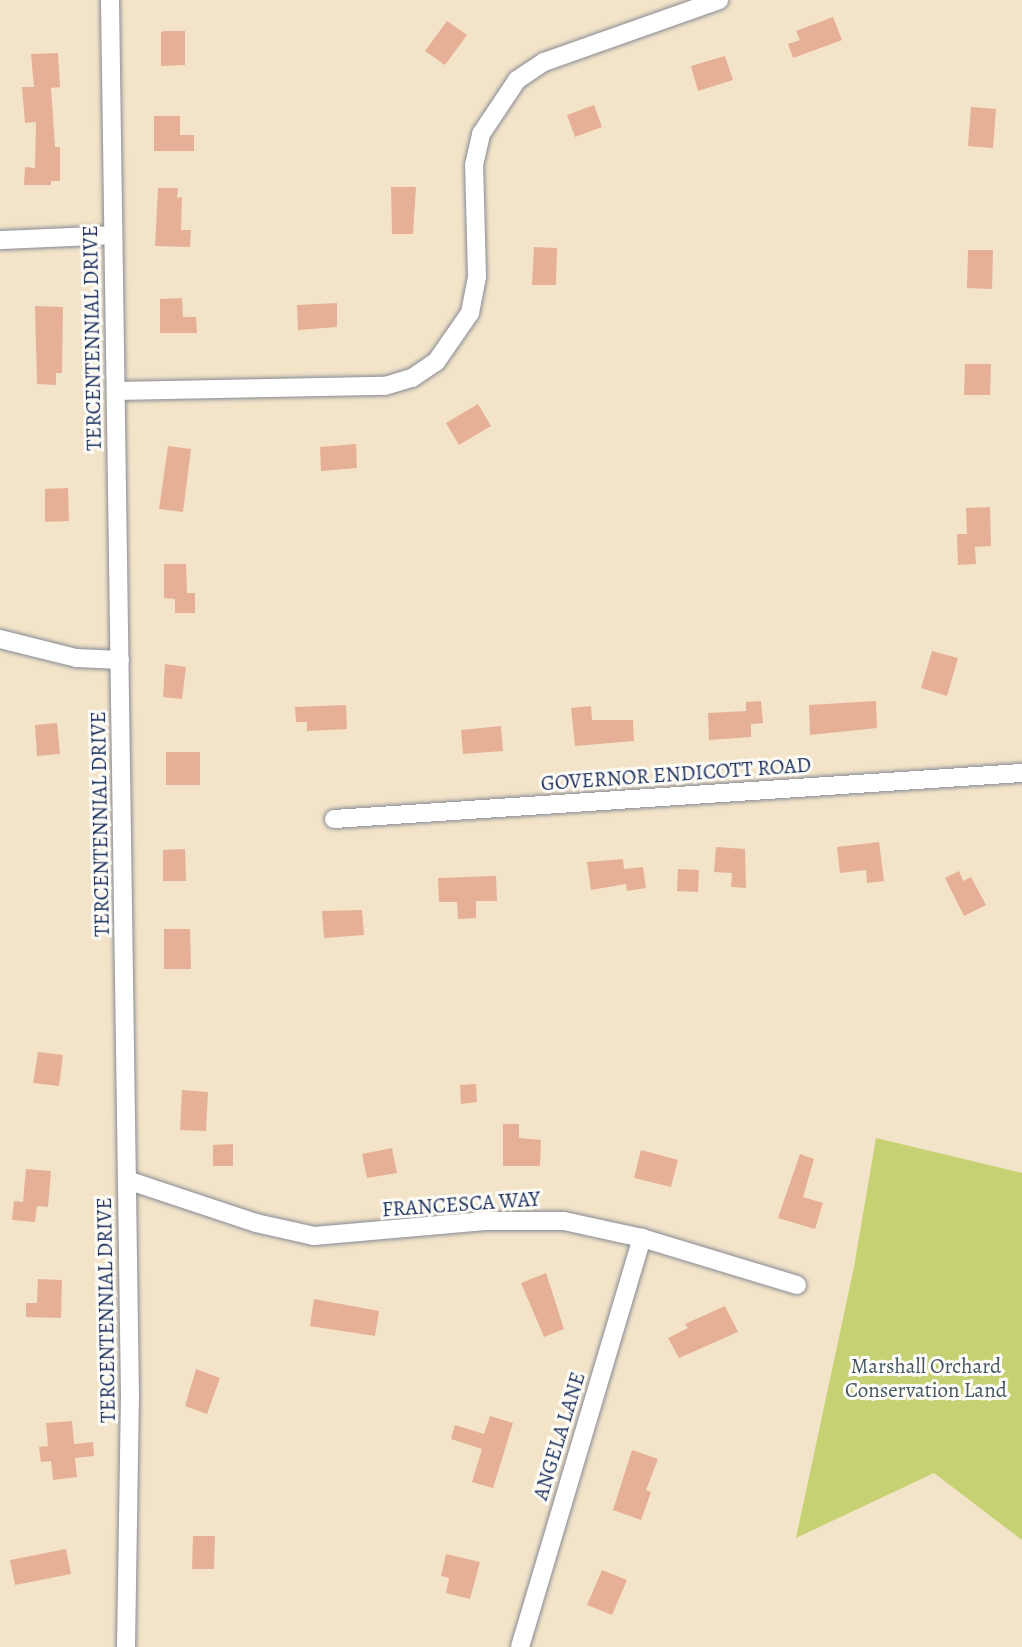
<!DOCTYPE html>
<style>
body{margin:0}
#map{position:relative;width:1022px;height:1647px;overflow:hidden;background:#f3e4c9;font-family:Alegreya,serif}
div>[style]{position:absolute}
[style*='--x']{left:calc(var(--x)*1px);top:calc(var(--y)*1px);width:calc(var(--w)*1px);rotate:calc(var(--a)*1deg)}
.green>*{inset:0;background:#c5d172}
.building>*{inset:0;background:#e6b096}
.roads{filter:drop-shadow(0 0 2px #878a94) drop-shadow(0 0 2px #878a94)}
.street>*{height:18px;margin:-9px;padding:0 9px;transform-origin:9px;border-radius:9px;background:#fff}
span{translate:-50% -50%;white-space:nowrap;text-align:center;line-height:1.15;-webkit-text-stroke:6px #fdfcf7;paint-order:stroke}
.street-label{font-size:21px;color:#1b2f5e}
.park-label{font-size:21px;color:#465863}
</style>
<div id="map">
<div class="green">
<div style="clip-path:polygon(876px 1138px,1022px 1173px,1022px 1540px,934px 1473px,796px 1538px,854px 1267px)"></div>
</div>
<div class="building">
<div style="clip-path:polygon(833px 17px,842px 40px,793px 58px,788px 44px,800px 40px,796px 31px)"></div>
<div style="clip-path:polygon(447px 21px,467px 35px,445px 65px,425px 51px)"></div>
<div style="clip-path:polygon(164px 31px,185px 31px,185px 65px,161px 66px,161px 32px)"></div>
<div style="clip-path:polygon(58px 53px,60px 87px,51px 88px,55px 147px,60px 147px,60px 181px,51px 181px,51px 185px,24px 185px,25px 167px,35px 168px,36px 122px,25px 123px,22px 87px,34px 87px,31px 54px)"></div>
<div style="clip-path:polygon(725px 56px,733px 80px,698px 91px,691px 66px)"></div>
<div style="clip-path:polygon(594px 105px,602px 127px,575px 137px,567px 115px)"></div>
<div style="clip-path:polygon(971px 107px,996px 109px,993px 148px,968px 146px)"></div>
<div style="clip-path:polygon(154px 116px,180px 116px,180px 135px,194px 135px,194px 151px,154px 151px)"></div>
<div style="clip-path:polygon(391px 187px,416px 187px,413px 234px,392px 234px)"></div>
<div style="clip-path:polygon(158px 188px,178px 188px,177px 198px,182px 197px,181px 230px,191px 230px,190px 247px,155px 246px)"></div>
<div style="clip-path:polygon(534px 247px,557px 248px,556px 285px,532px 285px)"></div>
<div style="clip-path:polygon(968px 250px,993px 250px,992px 289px,967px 288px)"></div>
<div style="clip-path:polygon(182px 298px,183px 317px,196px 317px,197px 333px,160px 333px,160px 299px)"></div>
<div style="clip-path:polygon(337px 303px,337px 327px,298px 330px,297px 305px)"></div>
<div style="clip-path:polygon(35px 306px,63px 307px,62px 373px,56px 373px,56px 385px,37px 384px)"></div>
<div style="clip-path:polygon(965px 364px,991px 364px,990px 395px,964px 395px)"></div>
<div style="clip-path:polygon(478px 404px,491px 426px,459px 445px,446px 423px)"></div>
<div style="clip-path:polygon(356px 444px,357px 468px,321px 471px,320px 447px)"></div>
<div style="clip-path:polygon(168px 446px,191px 449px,183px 512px,159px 509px)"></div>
<div style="clip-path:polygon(68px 488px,69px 521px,45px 522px,45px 489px)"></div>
<div style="clip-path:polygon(990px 507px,991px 546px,975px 547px,976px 564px,958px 565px,957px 534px,967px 534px,966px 508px)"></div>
<div style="clip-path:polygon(164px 564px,186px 564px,187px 593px,195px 593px,195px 613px,175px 613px,175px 599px,164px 598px)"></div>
<div style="clip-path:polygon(932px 651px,958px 658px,947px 696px,921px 688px)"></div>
<div style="clip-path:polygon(165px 664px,186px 667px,182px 699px,163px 697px)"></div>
<div style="clip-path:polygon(761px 701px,763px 723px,751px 724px,751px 737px,709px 740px,708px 713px,746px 711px,746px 702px)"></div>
<div style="clip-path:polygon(876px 701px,877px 728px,810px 735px,809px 705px)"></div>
<div style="clip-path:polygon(346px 705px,347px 729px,307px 731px,307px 722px,296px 722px,295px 707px)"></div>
<div style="clip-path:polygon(591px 706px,592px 720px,633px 720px,634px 741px,575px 746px,571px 708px)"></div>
<div style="clip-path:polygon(57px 723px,60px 754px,37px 756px,35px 725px)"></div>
<div style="clip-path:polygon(501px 726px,503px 751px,463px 754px,461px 730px)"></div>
<div style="clip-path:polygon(166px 752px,200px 752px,200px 785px,166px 785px)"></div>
<div style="clip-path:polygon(879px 842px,884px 881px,867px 883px,866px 870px,840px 873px,837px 847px)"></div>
<div style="clip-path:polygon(716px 847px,745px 849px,746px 888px,731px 887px,732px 873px,714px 872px)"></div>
<div style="clip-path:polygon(185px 849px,186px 881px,163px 881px,163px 850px)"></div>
<div style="clip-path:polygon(623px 859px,624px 869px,643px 867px,646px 888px,627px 891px,626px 884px,591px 890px,587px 862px)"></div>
<div style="clip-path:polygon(678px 869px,699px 870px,698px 892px,677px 891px)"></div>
<div style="clip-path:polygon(959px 871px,963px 881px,971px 877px,986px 905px,964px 916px,945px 878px)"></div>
<div style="clip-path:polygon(496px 876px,497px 901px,476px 901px,476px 918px,458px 919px,457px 902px,439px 902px,438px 878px)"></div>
<div style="clip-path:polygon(362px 910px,364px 935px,324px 938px,322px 911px)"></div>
<div style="clip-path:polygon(164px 929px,190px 929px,191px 969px,164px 969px)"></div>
<div style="clip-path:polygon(38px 1052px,63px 1055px,59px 1086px,33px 1083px)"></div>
<div style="clip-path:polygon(476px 1084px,477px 1102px,461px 1104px,460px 1085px)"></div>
<div style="clip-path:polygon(182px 1090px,208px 1092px,206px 1131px,180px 1130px)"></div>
<div style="clip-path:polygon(503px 1124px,519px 1124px,519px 1138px,541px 1140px,540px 1166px,503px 1166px)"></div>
<div style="clip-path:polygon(233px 1144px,233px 1166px,213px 1166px,213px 1145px)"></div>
<div style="clip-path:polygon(392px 1148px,397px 1173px,367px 1178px,362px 1154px)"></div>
<div style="clip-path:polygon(641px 1150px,678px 1160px,671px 1187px,634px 1178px)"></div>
<div style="clip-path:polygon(800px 1154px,814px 1159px,803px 1197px,823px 1203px,815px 1229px,778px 1218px)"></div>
<div style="clip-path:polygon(26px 1169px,51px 1171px,48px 1207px,37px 1206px,35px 1222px,12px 1220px,14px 1201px,23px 1202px)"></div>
<div style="clip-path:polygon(546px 1273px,564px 1329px,544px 1337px,521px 1283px)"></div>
<div style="clip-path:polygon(38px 1279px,62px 1280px,61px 1318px,26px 1317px,26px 1303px,37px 1303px)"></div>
<div style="clip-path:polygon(314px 1299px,379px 1311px,375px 1336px,310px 1326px)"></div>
<div style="clip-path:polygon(725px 1306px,738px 1332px,679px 1358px,668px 1338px,688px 1328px,685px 1324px)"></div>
<div style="clip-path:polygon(196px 1369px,220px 1378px,207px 1414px,185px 1406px)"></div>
<div style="clip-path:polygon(490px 1416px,513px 1423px,493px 1488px,472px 1482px,482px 1449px,451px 1439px,455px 1425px,484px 1434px)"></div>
<div style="clip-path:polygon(72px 1421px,74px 1444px,93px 1442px,94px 1456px,75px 1458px,77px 1477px,53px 1480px,51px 1461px,41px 1462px,39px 1447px,48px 1446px,46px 1423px)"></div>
<div style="clip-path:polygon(632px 1450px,658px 1459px,646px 1490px,651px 1492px,641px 1520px,613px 1510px)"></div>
<div style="clip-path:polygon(193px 1536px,215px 1536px,214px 1569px,192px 1569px)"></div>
<div style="clip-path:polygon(66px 1549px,71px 1574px,15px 1585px,10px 1560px)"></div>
<div style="clip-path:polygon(446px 1554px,480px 1562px,470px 1599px,446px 1593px,449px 1578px,441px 1576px)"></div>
<div style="clip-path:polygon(602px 1570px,627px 1580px,612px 1615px,587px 1605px)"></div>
</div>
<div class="roads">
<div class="street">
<div style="--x:110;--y:0;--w:1393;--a:89.18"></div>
<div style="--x:130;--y:1393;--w:254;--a:90.9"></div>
<div style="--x:0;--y:240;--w:113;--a:-2.5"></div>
<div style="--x:116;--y:391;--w:269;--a:-1.1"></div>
<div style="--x:385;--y:386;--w:28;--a:-17"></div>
<div style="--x:412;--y:378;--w:29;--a:-34"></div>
<div style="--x:436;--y:362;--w:60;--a:-55.2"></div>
<div style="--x:470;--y:313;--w:38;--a:-79"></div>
<div style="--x:477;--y:276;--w:111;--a:-91.5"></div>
<div style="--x:474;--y:165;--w:32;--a:-77"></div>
<div style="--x:481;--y:134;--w:65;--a:-56.3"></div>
<div style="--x:517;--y:80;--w:32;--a:-34"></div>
<div style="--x:544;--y:62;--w:186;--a:-19.5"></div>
<div style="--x:0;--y:639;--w:78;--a:14"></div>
<div style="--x:76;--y:658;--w:44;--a:2.6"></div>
<div style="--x:334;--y:819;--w:690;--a:-3.83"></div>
<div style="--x:127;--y:1180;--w:136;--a:18.4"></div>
<div style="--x:256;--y:1223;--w:59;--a:12.6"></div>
<div style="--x:314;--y:1236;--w:172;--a:-5"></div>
<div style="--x:485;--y:1221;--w:79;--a:0"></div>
<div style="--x:564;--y:1221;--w:80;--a:12.3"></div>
<div style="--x:642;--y:1238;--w:162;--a:16.9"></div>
<div style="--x:520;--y:1647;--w:427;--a:-73.4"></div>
</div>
</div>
<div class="street-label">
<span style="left:92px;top:338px;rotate:-91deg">TERCENTENNIAL DRIVE</span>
<span style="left:676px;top:774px;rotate:-4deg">GOVERNOR ENDICOTT ROAD</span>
<span style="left:100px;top:824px;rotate:-91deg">TERCENTENNIAL DRIVE</span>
<span style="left:461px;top:1204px;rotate:-4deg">FRANCESCA WAY</span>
<span style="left:106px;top:1310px;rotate:-91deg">TERCENTENNIAL DRIVE</span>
<span style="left:559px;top:1436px;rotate:-73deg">ANGELA LANE</span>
</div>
<div class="park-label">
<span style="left:926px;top:1378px">Marshall Orchard<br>Conservation Land</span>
</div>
</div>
